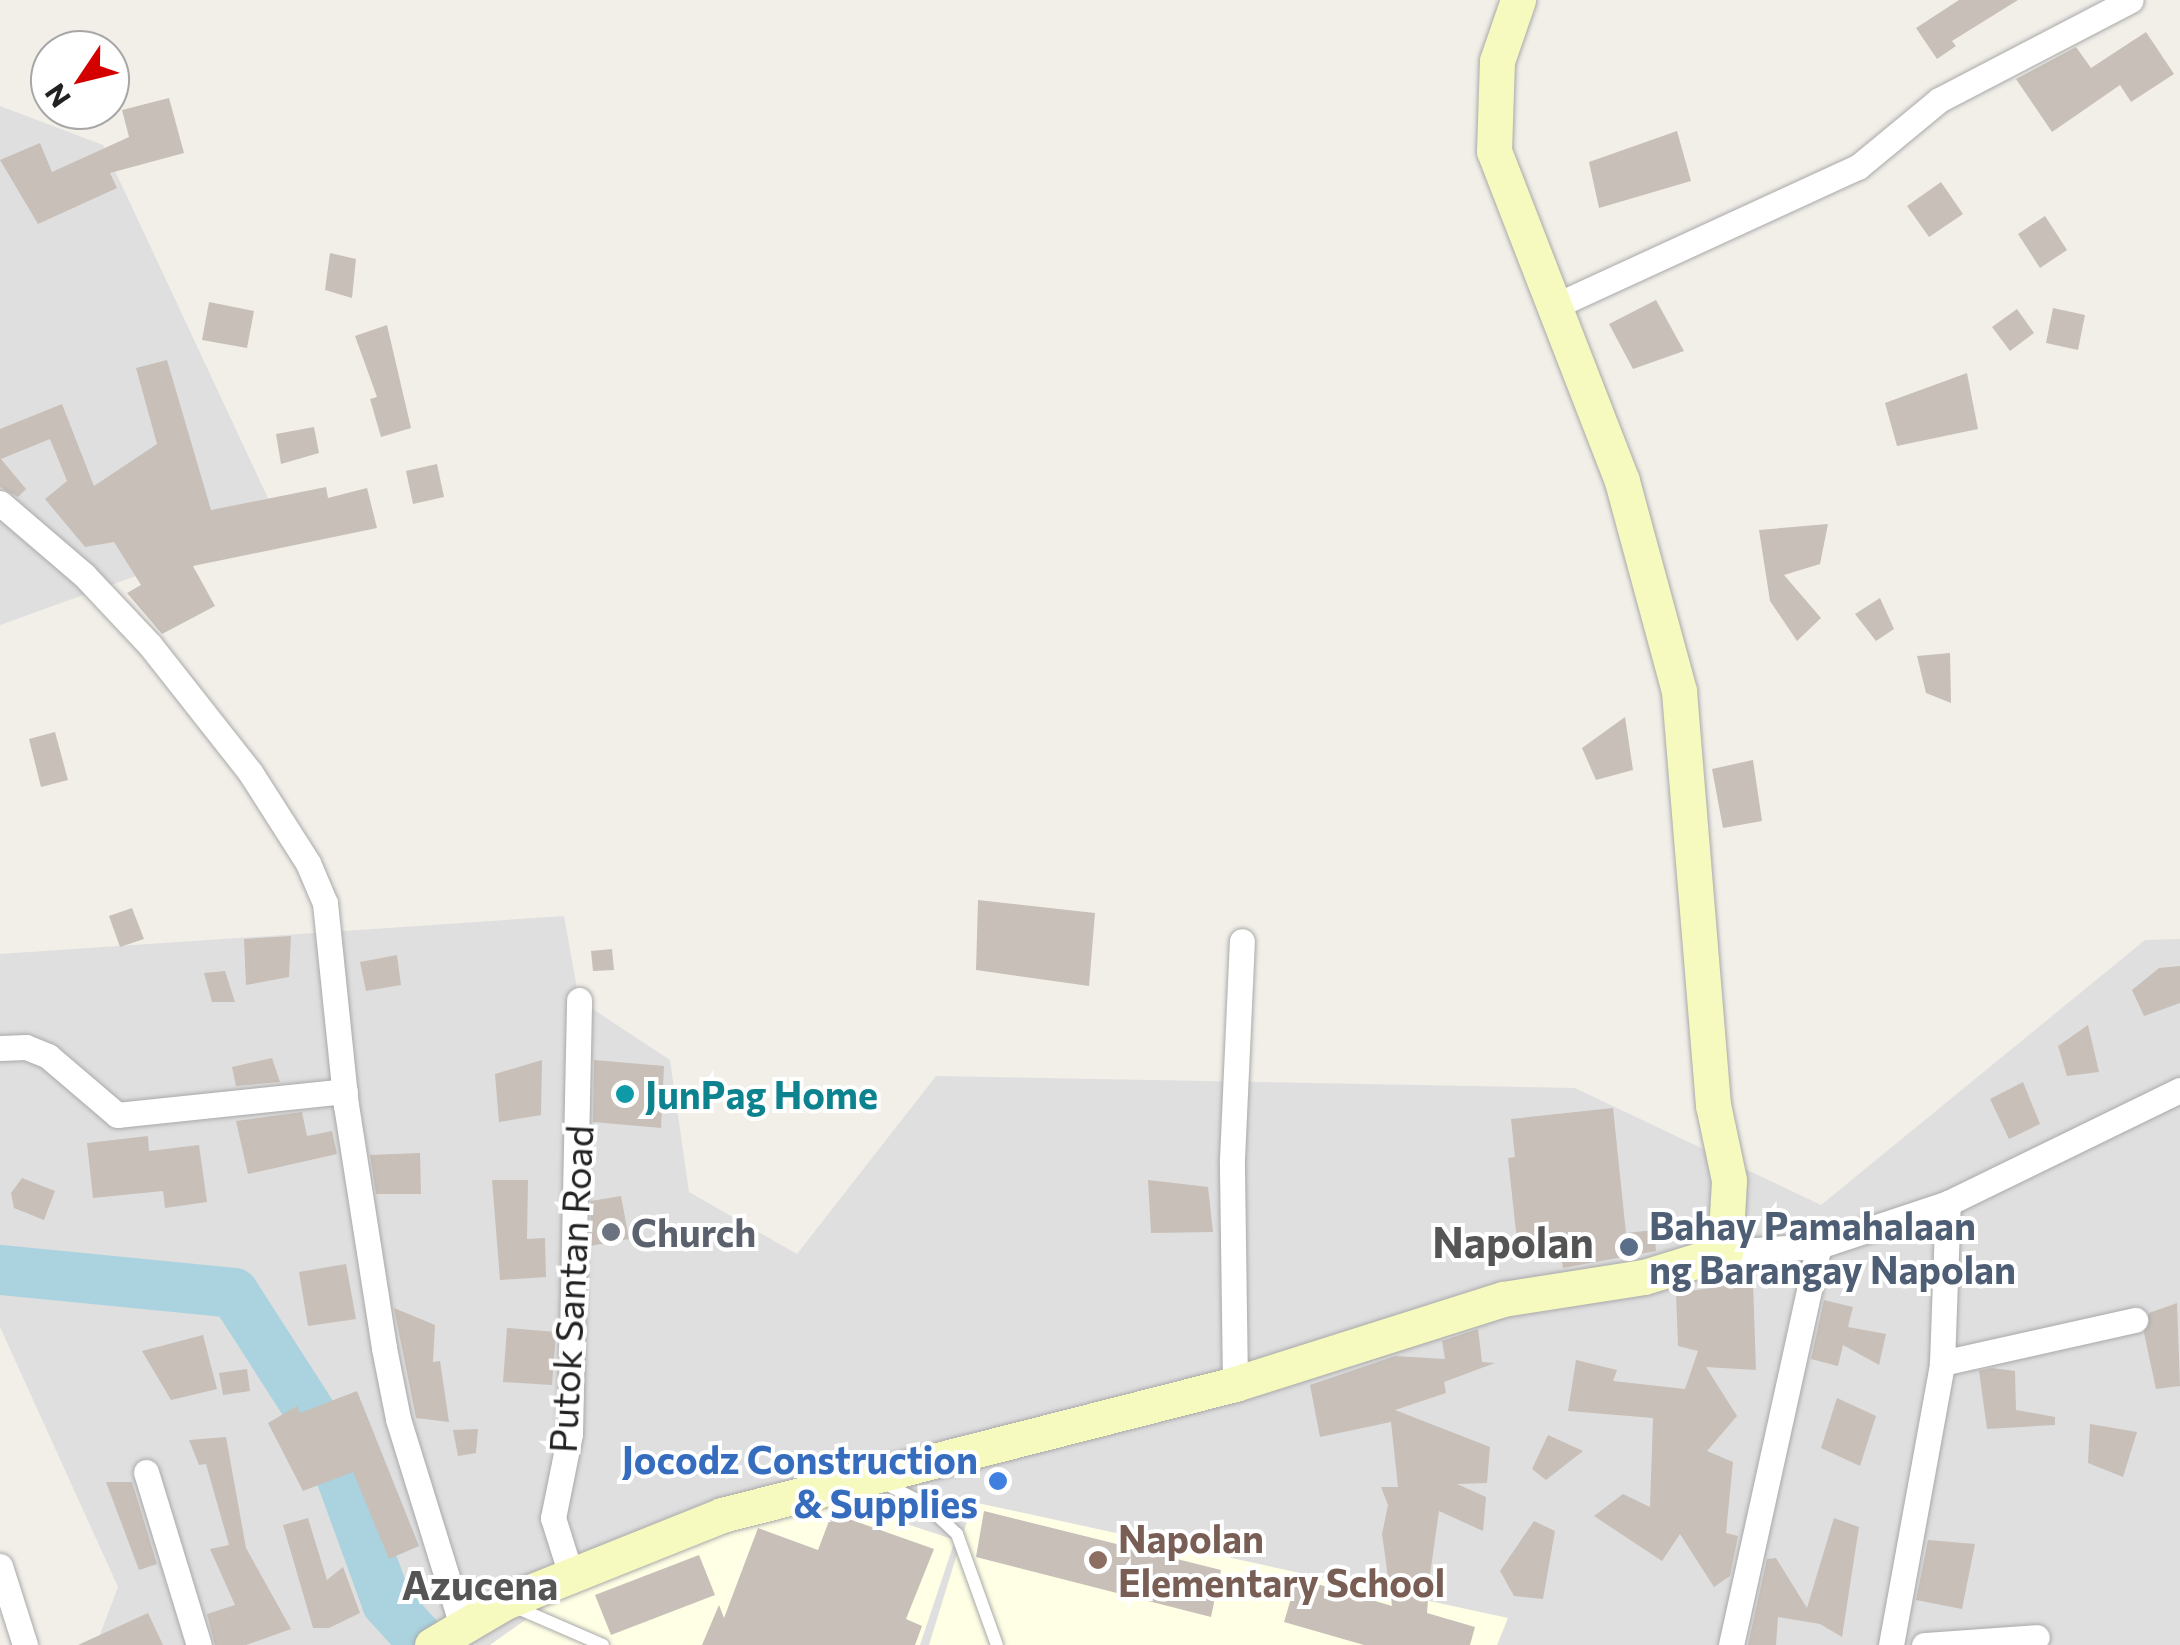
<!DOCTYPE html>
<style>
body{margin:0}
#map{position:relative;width:2180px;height:1645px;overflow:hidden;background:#f2efe9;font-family:Commissioner,sans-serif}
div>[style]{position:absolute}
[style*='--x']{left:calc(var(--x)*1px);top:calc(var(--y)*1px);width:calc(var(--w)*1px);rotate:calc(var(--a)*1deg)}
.residential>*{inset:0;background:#e0dfdf}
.education>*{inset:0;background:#ffffe5}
.river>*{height:50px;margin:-25px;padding:0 25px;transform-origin:25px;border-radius:25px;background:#aad3df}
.building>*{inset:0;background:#c7bfb8}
.roads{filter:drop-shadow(0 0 2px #a9a9a9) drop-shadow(0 0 2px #a9a9a9)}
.lane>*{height:12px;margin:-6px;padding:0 6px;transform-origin:6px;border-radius:6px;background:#fff}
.street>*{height:25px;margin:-12.5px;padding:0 12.5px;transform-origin:12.5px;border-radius:12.5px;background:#fff}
.secondary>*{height:35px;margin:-17.5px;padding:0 17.5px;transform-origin:17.5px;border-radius:17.5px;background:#f7fabf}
.dots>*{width:28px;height:28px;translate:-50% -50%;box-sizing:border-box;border:5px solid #fff;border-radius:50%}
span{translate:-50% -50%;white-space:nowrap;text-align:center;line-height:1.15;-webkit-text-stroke:8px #fff;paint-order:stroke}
.culture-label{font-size:38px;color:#0d838f;font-weight:700}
.left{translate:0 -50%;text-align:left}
.service-label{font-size:38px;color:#4e5e75;font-weight:700}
.worship-label{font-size:38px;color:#5b616d;font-weight:700}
.street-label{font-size:38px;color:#222}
.shop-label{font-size:38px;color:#366cbe;font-weight:700}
.right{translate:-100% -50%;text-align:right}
.education-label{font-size:38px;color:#785e54;font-weight:700}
.neighbourhood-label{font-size:40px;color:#555;font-weight:700}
.quarter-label{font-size:42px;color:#555;font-weight:700}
.north{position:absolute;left:30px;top:30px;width:100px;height:100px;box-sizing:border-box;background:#fff;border:2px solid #a7a7a7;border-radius:50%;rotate:235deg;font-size:28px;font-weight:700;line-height:40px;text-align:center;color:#222}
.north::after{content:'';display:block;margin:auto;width:35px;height:45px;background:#d40000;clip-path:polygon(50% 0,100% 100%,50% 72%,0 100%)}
</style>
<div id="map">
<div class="residential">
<div style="clip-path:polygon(0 106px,103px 145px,280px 524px,0 625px)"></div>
<div style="clip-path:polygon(564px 916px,579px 1000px,670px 1060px,689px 1192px,797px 1254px,936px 1076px,1575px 1088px,1821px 1205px,2145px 940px,2180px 939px,2180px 1645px,96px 1645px,118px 1587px,0 1327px,0 954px)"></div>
</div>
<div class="education">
<div style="clip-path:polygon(828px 1498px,955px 1540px,920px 1645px,490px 1645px,565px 1592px,696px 1530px)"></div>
<div style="clip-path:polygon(973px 1502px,1508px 1618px,1497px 1645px,929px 1645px)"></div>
</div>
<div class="river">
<div style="--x:0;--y:1270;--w:235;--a:5.6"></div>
<div style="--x:234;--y:1293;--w:172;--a:57.3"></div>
<div style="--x:327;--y:1438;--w:176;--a:70"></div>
<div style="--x:387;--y:1603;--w:57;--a:47.9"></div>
</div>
<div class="building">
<div style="clip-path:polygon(1959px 0,2018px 0,1952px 41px,1956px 46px,1937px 59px,1916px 28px)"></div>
<div style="clip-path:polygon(2146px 32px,2174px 74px,2131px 102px,2120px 85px,2052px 132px,2016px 79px,2076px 47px,2091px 68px)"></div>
<div style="clip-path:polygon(169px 98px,184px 153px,110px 173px,117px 188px,38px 224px,0 160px,40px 143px,52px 172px,129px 137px,122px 110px)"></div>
<div style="clip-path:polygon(1677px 131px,1691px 181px,1599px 208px,1589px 162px)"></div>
<div style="clip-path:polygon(1941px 182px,1963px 214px,1929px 237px,1907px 206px)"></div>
<div style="clip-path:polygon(2045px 216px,2067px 250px,2040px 268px,2018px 234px)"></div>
<div style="clip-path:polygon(330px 253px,356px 259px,352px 298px,325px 290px)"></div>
<div style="clip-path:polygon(1656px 300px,1684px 351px,1633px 369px,1609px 324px)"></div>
<div style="clip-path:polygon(209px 302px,254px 311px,247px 348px,202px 340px)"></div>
<div style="clip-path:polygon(2053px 308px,2085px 315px,2078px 350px,2046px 343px)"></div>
<div style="clip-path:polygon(2017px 309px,2034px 333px,2010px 351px,1992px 327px)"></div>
<div style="clip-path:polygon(387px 325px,411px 428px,381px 437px,370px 399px,377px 397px,355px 336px)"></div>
<div style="clip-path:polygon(167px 360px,211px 510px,326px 487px,328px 498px,367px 488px,377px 528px,193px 566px,215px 606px,162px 634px,127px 593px,141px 585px,114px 542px,85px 547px,45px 499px,67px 481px,50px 439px,1px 459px,26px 489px,18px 497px,0 487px,0 429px,62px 404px,94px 486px,157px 444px,136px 368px)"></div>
<div style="clip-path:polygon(1967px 373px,1978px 429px,1897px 446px,1885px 403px)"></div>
<div style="clip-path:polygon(314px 427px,319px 453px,281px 464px,276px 434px)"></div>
<div style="clip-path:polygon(437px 464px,444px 497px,413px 504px,406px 471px)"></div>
<div style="clip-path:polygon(1828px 524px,1820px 564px,1784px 575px,1821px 618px,1797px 641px,1770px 601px,1759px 530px)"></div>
<div style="clip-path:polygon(1880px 598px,1894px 629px,1876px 641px,1855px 614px)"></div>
<div style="clip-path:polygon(1950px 653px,1951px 703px,1926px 693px,1917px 656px)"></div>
<div style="clip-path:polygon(1625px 717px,1633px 770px,1596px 780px,1582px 748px)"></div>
<div style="clip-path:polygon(55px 732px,68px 780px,41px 787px,29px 739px)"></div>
<div style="clip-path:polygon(1753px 760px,1762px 821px,1723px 828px,1712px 769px)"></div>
<div style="clip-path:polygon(978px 900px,1095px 913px,1089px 986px,976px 970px)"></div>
<div style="clip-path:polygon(132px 908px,144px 939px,120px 947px,109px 916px)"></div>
<div style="clip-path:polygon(291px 936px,289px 977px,246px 985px,244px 939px)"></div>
<div style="clip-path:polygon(612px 949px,614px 970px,593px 971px,591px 951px)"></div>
<div style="clip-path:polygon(397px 955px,401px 985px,366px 991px,360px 962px)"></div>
<div style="clip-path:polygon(2180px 966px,2180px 1003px,2144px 1016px,2132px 990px,2159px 968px)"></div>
<div style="clip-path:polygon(225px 971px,235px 1002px,212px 1002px,204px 973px)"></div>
<div style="clip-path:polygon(2088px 1025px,2099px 1072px,2067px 1076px,2058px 1046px)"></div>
<div style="clip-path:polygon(272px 1058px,280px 1082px,236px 1086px,232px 1067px)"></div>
<div style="clip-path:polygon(542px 1060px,541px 1115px,499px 1122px,495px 1074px)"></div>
<div style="clip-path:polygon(594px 1060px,664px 1066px,661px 1128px,593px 1122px)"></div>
<div style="clip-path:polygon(2023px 1082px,2040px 1124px,2009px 1139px,1990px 1099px)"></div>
<div style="clip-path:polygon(1613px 1108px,1626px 1233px,1654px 1230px,1656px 1251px,1563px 1268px,1558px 1236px,1517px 1241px,1508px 1158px,1515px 1157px,1511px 1119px)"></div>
<div style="clip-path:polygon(302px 1112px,307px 1136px,332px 1131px,337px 1154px,248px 1174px,236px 1121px)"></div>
<div style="clip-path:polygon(148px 1136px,149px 1151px,199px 1145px,207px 1202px,165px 1208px,163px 1191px,93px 1198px,87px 1143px)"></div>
<div style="clip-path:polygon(420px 1153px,421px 1194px,376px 1194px,370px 1155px)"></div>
<div style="clip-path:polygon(22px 1178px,55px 1191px,44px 1220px,14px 1208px,11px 1193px)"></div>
<div style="clip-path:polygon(492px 1180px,528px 1180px,527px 1239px,545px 1238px,546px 1277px,500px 1280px)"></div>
<div style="clip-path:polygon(1148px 1180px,1208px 1187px,1213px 1232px,1151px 1233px)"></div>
<div style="clip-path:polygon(621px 1196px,629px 1239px,590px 1246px,591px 1201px)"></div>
<div style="clip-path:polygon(346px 1264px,356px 1319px,308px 1326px,299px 1272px)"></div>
<div style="clip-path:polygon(1753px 1282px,1756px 1370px,1706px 1367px,1737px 1416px,1707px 1451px,1733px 1462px,1726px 1533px,1738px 1536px,1730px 1576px,1714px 1587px,1680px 1534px,1662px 1561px,1594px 1516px,1623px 1494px,1650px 1507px,1653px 1418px,1568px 1411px,1576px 1360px,1617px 1370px,1613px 1381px,1685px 1389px,1698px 1351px,1678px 1346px,1676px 1293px)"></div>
<div style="clip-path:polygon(1824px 1300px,1853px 1307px,1848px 1327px,1886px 1334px,1879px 1365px,1843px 1345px,1838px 1366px,1811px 1359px)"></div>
<div style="clip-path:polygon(2177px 1303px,2180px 1386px,2156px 1389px,2144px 1333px,2149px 1313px)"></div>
<div style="clip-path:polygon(394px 1308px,435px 1325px,433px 1362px,440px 1361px,449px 1422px,416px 1418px)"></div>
<div style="clip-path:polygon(507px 1328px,556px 1332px,552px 1385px,503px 1382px)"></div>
<div style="clip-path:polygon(1478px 1329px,1482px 1362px,1495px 1363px,1444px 1382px,1446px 1393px,1395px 1410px,1490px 1447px,1487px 1483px,1457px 1484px,1486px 1497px,1483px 1531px,1439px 1511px,1430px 1575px,1427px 1613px,1475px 1627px,1470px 1645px,1364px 1645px,1284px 1622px,1297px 1578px,1392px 1606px,1382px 1534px,1388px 1505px,1381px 1487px,1398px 1487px,1391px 1422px,1320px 1437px,1310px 1385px,1395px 1356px,1445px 1359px,1442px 1341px)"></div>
<div style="clip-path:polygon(203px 1335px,217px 1389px,171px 1400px,142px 1351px)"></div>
<div style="clip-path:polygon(1992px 1368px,2015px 1371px,2016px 1410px,2055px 1417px,2055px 1425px,1987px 1429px,1979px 1371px)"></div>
<div style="clip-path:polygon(247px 1369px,250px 1391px,223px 1395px,219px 1373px)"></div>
<div style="clip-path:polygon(357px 1391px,419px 1546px,389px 1559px,353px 1472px,303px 1491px,268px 1423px,297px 1406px,300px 1413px)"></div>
<div style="clip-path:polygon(1837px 1398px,1876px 1416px,1860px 1466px,1821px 1448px)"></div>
<div style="clip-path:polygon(2090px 1424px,2137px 1432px,2123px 1477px,2088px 1463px)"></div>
<div style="clip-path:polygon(478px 1429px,476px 1453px,458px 1456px,453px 1430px)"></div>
<div style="clip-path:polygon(1548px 1435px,1583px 1451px,1546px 1480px,1532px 1469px)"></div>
<div style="clip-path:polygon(226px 1437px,246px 1548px,291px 1629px,246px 1645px,215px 1645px,207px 1614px,235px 1605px,210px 1549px,229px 1545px,206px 1464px,199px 1465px,189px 1440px)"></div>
<div style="clip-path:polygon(106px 1482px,132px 1482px,157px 1564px,139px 1570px)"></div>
<div style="clip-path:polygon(984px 1511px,1221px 1570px,1211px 1617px,976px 1557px)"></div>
<div style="clip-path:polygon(832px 1513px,934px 1549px,906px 1619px,922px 1626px,915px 1645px,702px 1645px,719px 1605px,724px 1618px,758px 1528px,818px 1550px)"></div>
<div style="clip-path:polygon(308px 1518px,327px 1580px,343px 1567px,360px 1613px,329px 1628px,313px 1628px,283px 1525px)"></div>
<div style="clip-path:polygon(1834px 1518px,1859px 1527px,1842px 1637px,1820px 1624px,1778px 1617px,1776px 1645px,1748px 1645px,1767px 1559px,1776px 1558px,1807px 1608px)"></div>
<div style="clip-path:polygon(1534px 1521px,1555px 1531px,1543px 1599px,1514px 1596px,1500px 1571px)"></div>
<div style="clip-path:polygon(1928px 1540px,1975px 1544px,1962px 1609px,1916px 1600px)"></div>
<div style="clip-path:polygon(699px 1555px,715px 1595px,611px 1635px,595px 1595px)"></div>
<div style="clip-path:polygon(148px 1613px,163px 1645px,78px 1645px)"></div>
</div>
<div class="roads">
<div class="lane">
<div style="--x:880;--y:1481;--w:51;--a:27.1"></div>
<div style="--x:925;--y:1504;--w:44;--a:43.2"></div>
<div style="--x:957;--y:1534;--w:118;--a:70.2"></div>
<div style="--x:513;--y:1606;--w:98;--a:23.4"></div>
</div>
<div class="street">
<div style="--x:1553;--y:307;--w:336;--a:-24.7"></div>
<div style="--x:1858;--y:167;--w:105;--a:-39.6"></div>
<div style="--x:1939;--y:100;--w:216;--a:-27.5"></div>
<div style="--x:0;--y:503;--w:111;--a:40.6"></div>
<div style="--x:84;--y:575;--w:96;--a:46.7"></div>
<div style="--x:150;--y:645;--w:162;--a:51.8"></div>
<div style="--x:250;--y:772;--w:108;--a:57.5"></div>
<div style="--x:308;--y:863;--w:43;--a:67"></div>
<div style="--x:325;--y:903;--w:203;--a:84.1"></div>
<div style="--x:346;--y:1105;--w:246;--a:81.1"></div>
<div style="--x:384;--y:1348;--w:72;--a:78.8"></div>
<div style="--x:398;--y:1419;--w:217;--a:72.8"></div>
<div style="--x:0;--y:1048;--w:26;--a:-2"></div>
<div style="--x:26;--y:1047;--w:24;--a:22"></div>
<div style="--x:48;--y:1056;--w:91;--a:40.5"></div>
<div style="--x:117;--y:1115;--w:229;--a:-6"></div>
<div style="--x:1725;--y:1252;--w:94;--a:-3.7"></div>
<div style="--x:1819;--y:1246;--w:136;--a:-18.4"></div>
<div style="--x:1948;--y:1203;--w:258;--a:-26"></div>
<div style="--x:1942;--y:1363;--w:198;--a:-12.6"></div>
<div style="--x:1235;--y:1384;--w:225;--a:-90.8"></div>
<div style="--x:1232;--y:1159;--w:218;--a:-87.4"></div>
<div style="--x:146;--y:1472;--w:181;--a:73"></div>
<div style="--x:0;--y:1566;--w:83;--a:72.4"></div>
<div style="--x:571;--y:1575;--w:60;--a:-107.5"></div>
<div style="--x:553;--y:1518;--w:86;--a:-78.6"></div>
<div style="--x:570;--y:1434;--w:434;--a:-88.8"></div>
<div style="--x:1731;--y:1645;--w:409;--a:-77.6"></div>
<div style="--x:1891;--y:1645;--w:287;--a:-79.7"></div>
<div style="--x:1942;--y:1363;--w:160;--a:-87.9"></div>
<div style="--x:1924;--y:1645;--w:113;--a:-4"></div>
</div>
<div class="secondary">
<div style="--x:432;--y:1645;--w:85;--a:-30.5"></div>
<div style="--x:505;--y:1602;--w:234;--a:-21.8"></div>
<div style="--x:722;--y:1515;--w:529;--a:-14.32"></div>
<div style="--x:1235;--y:1384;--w:281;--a:-17.6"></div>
<div style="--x:1503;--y:1299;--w:143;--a:-8.9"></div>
<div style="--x:1644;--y:1277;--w:85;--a:-17.2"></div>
<div style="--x:1725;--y:1252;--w:72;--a:-86.8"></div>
<div style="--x:1729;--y:1180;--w:77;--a:-102"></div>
<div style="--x:1713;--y:1105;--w:415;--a:-94.7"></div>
<div style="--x:1679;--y:691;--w:218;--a:-105.2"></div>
<div style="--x:1622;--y:481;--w:354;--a:-111.2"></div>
<div style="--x:1494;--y:151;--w:90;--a:-88.1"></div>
<div style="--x:1497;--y:61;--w:65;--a:-71"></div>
</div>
</div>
<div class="dots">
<div style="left:625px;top:1094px;background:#0f9aa8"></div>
<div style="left:611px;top:1232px;background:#6b7280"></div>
<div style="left:1629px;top:1247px;background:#5c6f8a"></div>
<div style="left:998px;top:1481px;background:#3f7fe0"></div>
<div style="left:1098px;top:1560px;background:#8d6e63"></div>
</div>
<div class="culture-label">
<span class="left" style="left:645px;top:1094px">JunPag Home</span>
</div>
<div class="service-label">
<span class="left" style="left:1649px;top:1247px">Bahay Pamahalaan<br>ng Barangay Napolan</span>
</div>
<div class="worship-label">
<span class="left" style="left:631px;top:1232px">Church</span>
</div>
<div class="street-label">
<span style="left:570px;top:1289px;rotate:-87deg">Putok Santan Road</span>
</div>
<div class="shop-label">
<span class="right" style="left:978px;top:1481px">Jocodz Construction<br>&amp; Supplies</span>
</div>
<div class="education-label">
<span class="left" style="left:1118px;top:1560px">Napolan<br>Elementary School</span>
</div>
<div class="neighbourhood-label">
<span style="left:480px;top:1584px">Azucena</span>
</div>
<div class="quarter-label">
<span style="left:1513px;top:1241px">Napolan</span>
</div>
<div class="north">N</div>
</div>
